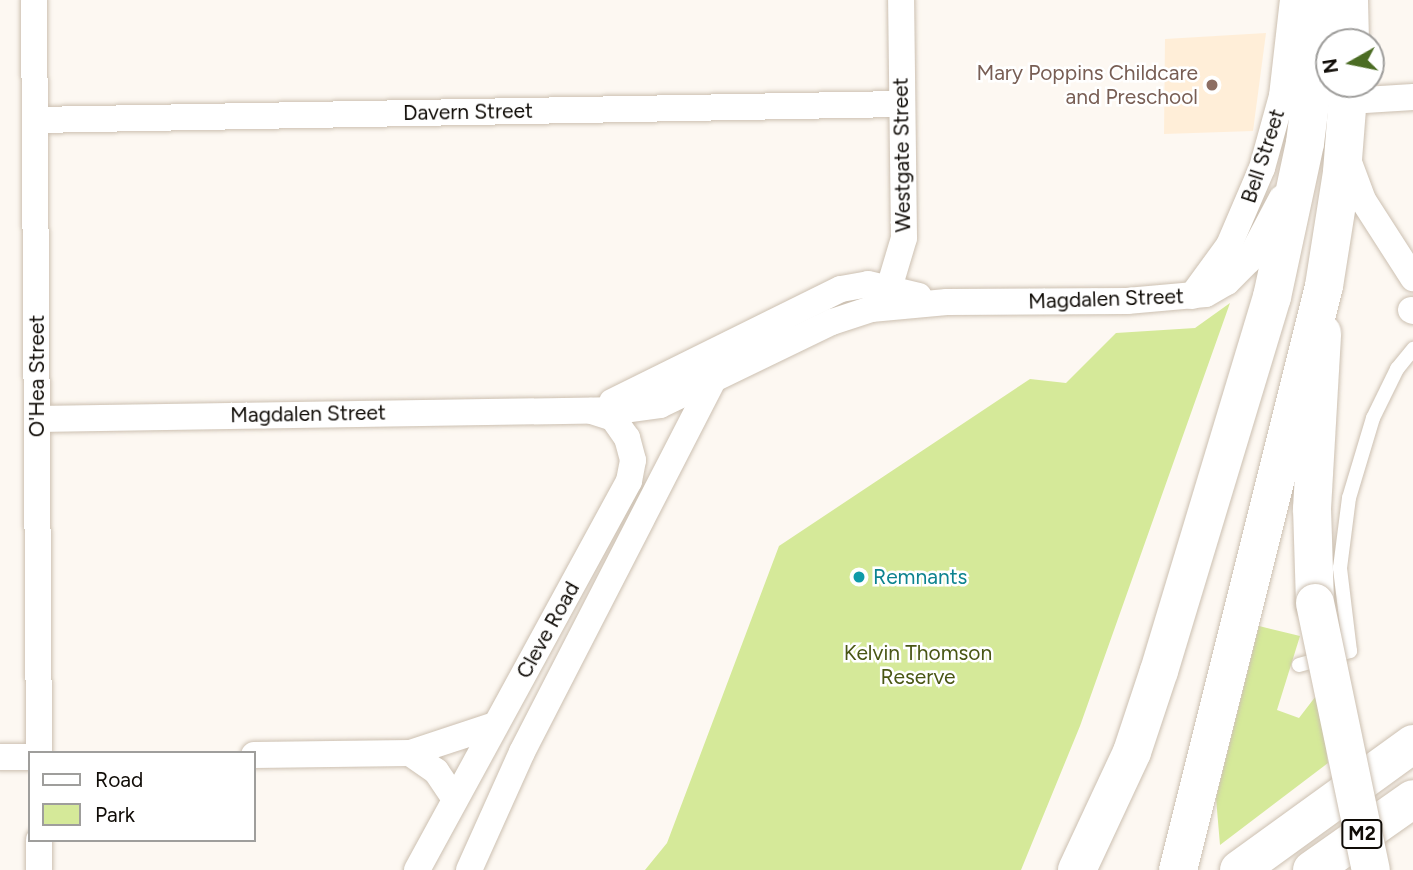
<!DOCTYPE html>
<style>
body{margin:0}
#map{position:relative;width:1413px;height:870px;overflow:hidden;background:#fdf8f2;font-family:Figtree,sans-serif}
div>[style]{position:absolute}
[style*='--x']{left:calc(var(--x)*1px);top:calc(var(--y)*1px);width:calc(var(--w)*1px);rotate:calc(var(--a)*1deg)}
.built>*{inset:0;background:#ffeed8}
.green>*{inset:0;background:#d5e999}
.roads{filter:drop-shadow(0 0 2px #ccc0b1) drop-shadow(0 0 2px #ccc0b1)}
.lane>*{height:14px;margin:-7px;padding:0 7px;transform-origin:7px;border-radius:7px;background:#fff}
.street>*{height:26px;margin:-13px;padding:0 13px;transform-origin:13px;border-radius:13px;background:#fff}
.primary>*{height:38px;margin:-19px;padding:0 19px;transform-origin:19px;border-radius:19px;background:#fff}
.highway>*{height:38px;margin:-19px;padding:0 19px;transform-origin:19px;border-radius:19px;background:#fff}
.bridges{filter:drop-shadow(0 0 2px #ccc0b1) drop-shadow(0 0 2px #ccc0b1)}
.primary-bridge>*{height:38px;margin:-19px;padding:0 19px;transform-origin:19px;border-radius:19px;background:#fff}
.dots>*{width:19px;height:19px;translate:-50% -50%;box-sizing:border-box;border:4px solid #fff;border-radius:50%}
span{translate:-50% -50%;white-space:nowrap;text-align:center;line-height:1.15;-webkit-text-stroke:5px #fff;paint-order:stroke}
.shield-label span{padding:2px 5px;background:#fff;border:2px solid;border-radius:5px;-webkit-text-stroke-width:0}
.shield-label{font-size:19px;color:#100c07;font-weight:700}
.education-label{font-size:21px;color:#785e54}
.right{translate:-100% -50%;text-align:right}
.street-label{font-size:21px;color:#100c07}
.culture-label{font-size:21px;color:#0d838f}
.left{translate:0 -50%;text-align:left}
.park-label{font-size:21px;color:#495614}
.legend{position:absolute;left:28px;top:751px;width:228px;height:91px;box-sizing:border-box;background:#fff;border:2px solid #9f9e9c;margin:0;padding:9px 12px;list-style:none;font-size:21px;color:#100c07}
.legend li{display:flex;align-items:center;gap:14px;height:35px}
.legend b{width:35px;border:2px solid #9f9e9c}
.north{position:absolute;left:1315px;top:28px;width:70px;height:70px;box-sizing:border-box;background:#fff;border:2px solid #9f9e9c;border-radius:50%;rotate:261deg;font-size:19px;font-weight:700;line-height:28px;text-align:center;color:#100c07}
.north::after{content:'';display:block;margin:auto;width:24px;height:32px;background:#4b6c23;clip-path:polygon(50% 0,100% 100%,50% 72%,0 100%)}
</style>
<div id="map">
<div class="built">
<div style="clip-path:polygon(1266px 33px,1253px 131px,1164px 134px,1165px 39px)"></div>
</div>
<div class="green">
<div style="clip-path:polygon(1230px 303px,1080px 726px,1021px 870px,645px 870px,667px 843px,779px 546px,1030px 379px,1066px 383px,1116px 333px,1195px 328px)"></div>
<div style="clip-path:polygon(1259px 626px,1300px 636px,1277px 710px,1299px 718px,1319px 692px,1328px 763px,1220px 845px,1216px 798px)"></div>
</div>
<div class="roads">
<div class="lane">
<div style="--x:1299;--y:665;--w:53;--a:-15.4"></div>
<div style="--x:1350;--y:651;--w:84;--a:-96.9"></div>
<div style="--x:1340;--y:568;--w:71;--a:-82.7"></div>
<div style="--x:1349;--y:498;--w:84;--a:-73.3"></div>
<div style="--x:1373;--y:418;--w:55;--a:-63.9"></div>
<div style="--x:1397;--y:369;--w:26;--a:-51"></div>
</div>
<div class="street">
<div style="--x:34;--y:0;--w:753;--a:89.62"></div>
<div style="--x:1349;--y:101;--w:64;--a:-3.6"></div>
<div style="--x:36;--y:120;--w:864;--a:-1.06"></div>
<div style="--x:1347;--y:157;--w:46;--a:69.6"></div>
<div style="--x:1363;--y:200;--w:93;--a:57.3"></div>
<div style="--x:1192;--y:296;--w:63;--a:-54"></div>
<div style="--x:1229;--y:245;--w:84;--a:-66.8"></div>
<div style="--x:1262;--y:168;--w:75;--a:-74.5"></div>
<div style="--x:1282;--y:96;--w:97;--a:-83.5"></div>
<div style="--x:884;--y:305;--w:70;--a:-73.4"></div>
<div style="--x:904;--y:238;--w:238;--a:-90.7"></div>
<div style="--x:1411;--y:310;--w:2;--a:27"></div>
<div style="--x:612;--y:402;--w:255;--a:-26.3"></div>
<div style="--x:841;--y:289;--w:27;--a:-10"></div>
<div style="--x:868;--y:284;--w:52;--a:13.2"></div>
<div style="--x:37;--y:419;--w:588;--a:-0.88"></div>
<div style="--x:625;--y:410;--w:35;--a:-8"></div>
<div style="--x:660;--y:405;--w:191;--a:-25.8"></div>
<div style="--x:832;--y:322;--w:41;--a:-18.4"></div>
<div style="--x:871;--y:309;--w:76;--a:-5.3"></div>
<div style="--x:947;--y:302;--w:180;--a:-0.3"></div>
<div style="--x:1127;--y:301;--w:79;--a:-5.1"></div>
<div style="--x:1206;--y:294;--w:24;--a:-30"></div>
<div style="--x:1227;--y:282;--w:31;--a:-45"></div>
<div style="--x:1249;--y:260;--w:70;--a:-62"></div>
<div style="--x:410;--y:753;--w:32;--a:35"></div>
<div style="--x:436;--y:771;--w:34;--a:56"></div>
<div style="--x:254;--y:755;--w:156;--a:-0.7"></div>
<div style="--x:410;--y:753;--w:89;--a:-18.2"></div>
<div style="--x:0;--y:757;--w:30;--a:0"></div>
<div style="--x:39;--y:870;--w:30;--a:-90"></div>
<div style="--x:417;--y:870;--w:443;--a:-61.4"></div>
<div style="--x:629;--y:481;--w:21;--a:-79"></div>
<div style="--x:633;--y:460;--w:23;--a:-105"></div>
<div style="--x:627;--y:438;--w:24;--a:-125"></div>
<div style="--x:613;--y:418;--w:23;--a:-162"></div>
<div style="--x:469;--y:870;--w:129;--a:-65.8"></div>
<div style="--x:522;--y:752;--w:415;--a:-62.8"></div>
</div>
<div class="primary">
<div style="--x:1315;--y:603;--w:94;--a:-91.8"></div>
<div style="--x:1312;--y:509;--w:176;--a:-86.7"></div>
</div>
<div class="highway">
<div style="--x:1349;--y:0;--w:42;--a:88.6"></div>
<div style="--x:1077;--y:870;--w:130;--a:-65"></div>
<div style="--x:1132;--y:752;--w:85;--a:-71.6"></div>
<div style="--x:1159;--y:671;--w:391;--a:-73.2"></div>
<div style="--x:1272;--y:297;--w:157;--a:-77.9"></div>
<div style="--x:1305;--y:143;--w:144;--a:-82.8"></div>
<div style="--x:1178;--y:870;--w:602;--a:-75.96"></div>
<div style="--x:1324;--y:286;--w:115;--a:-81"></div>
<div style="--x:1342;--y:172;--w:88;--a:-85.5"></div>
<div style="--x:1239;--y:870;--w:215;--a:-35.9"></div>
<div style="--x:1312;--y:870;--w:123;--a:-35.1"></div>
</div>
</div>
<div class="bridges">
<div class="primary-bridge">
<div style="--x:1315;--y:603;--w:273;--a:78.2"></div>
</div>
</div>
<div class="dots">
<div style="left:1212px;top:85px;background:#8d6e63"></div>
<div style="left:859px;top:577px;background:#0f9aa8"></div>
</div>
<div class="shield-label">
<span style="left:1362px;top:834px">M2</span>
</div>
<div class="education-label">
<span class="right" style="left:1198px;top:85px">Mary Poppins Childcare<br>and Preschool</span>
</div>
<div class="street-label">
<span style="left:468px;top:112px;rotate:-1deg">Davern Street</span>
<span style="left:902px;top:155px;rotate:-91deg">Westgate Street</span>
<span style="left:1263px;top:156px;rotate:-72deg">Bell Street</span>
<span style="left:1106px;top:299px;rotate:-2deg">Magdalen Street</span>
<span style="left:37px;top:376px;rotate:-90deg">O'Hea Street</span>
<span style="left:308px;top:414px;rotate:-1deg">Magdalen Street</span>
<span style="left:548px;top:630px;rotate:-61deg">Cleve Road</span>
</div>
<div class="culture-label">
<span class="left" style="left:873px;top:577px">Remnants</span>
</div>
<div class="park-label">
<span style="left:918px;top:665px">Kelvin Thomson<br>Reserve</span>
</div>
<ul class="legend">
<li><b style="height:9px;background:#fff"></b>Road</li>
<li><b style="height:19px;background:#d5e999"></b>Park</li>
</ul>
<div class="north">N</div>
</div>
